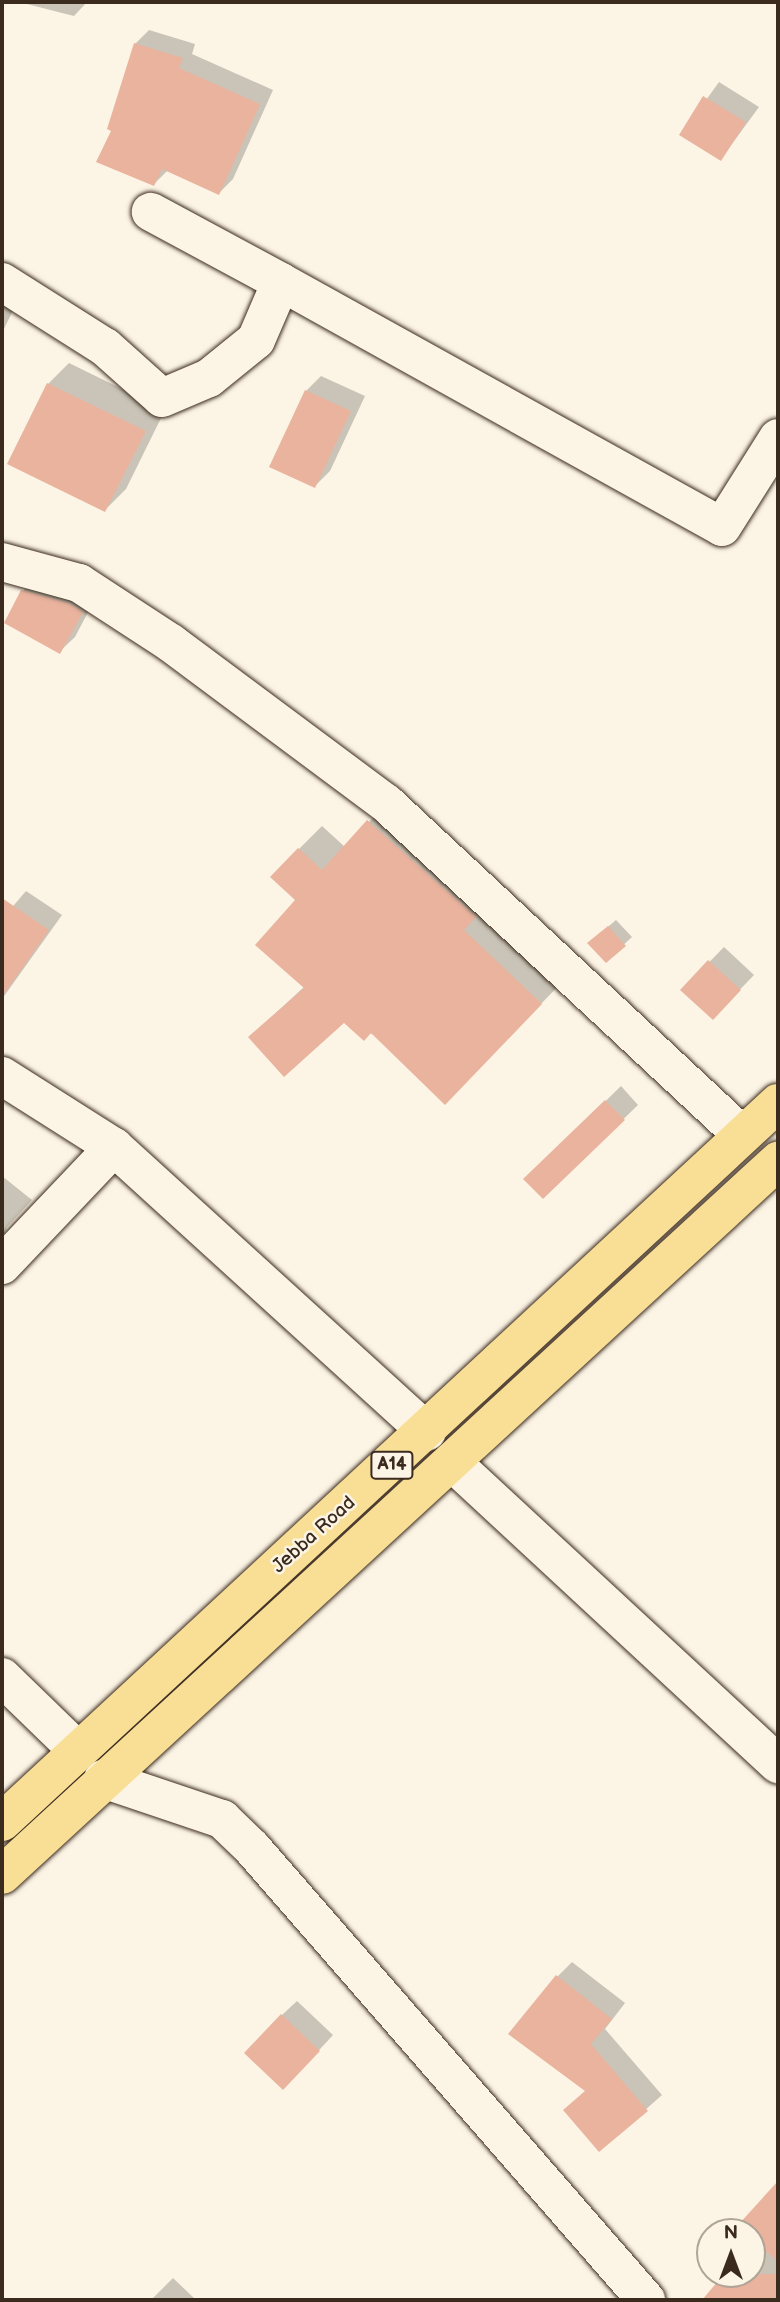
<!DOCTYPE html>
<style>
body{margin:0}
#map{position:relative;width:780px;height:2302px;overflow:hidden;background:#fcf5e5;font-family:"Balsamiq Sans",sans-serif}
div>[style]{position:absolute}
[style*='--x']{left:calc(var(--x)*1px);top:calc(var(--y)*1px);width:calc(var(--w)*1px);rotate:calc(var(--a)*1deg)}
.shadow>*{inset:0;background:#0003}
.building>*{inset:0;background:#e9b39e}
.roads{filter:drop-shadow(0 0 2px #3b2a1e) drop-shadow(0 0 2px #3b2a1e)}
.minor>*{height:38px;margin:-19px;padding:0 19px;transform-origin:19px;border-radius:19px;background:#fcf5e5}
.highway>*{height:38px;margin:-19px;padding:0 19px;transform-origin:19px;border-radius:19px;background:#f9df96}
span{translate:-50% -50%;white-space:nowrap;text-align:center;line-height:1.15;-webkit-text-stroke:5px #fcf5e5;paint-order:stroke}
.shield-label span{padding:2px 5px;background:#fcf5e5;border:2px solid;border-radius:5px;-webkit-text-stroke-width:0}
.shield-label{font-size:18px;color:#3b2a1e;font-weight:700}
.street-label{font-size:19px;color:#3b2a1e}
.frame{position:absolute;inset:0;border:4px solid #3b2a1e;pointer-events:none}
.north{position:absolute;left:696px;top:2218px;width:70px;height:70px;box-sizing:border-box;background:#fcf5e5;border:2px solid #afa495;border-radius:50%;rotate:0deg;font-size:19px;font-weight:700;line-height:28px;text-align:center;color:#3b2a1e}
.north::after{content:'';display:block;margin:auto;width:24px;height:32px;background:#3b2a1e;clip-path:polygon(50% 0,100% 100%,50% 72%,0 100%)}
</style>
<div id="map">
<div class="shadow">
<div style="clip-path:polygon(19px 2px,87px 2px,74px 16px)"></div>
<div style="clip-path:polygon(149px 30px,195px 44px,192px 54px,273px 90px,233px 179px,219px 193px,168px 170px,154px 184px,113px 129px,135px 44px)"></div>
<div style="clip-path:polygon(719px 82px,759px 107px,721px 159px,681px 135px)"></div>
<div style="clip-path:polygon(2px 280px,20px 296px,2px 333px)"></div>
<div style="clip-path:polygon(69px 363px,165px 410px,126px 489px,105px 510px,48px 384px)"></div>
<div style="clip-path:polygon(321px 376px,365px 396px,330px 471px,315px 486px,306px 391px)"></div>
<div style="clip-path:polygon(37px 576px,96px 597px,75px 637px,60px 651px,23px 591px)"></div>
<div style="clip-path:polygon(392px 798px,564px 980px,469px 1079px,344px 1021px,250px 1037px,305px 986px,297px 900px,299px 849px,322px 826px,345px 847px)"></div>
<div style="clip-path:polygon(26px 891px,62px 915px,2px 999px,2px 919px)"></div>
<div style="clip-path:polygon(616px 920px,632px 937px,606px 961px,597px 936px)"></div>
<div style="clip-path:polygon(724px 947px,754px 975px,727px 1003px,682px 990px)"></div>
<div style="clip-path:polygon(621px 1086px,638px 1105px,543px 1197px,526px 1179px)"></div>
<div style="clip-path:polygon(2px 1176px,32px 1200px,7px 1227px,2px 1240px)"></div>
<div style="clip-path:polygon(572px 1962px,625px 2003px,605px 2029px,662px 2095px,600px 2150px,557px 1977px)"></div>
<div style="clip-path:polygon(297px 2001px,333px 2035px,298px 2073px,282px 2015px)"></div>
<div style="clip-path:polygon(778px 2184px,778px 2300px,704px 2300px,726px 2274px,752px 2274px,755px 2238px,740px 2225px)"></div>
<div style="clip-path:polygon(173px 2278px,196px 2300px,151px 2300px)"></div>
</div>
<div class="building">
<div style="clip-path:polygon(134px 43px,183px 58px,179px 68px,260px 104px,219px 195px,162px 169px,154px 186px,96px 162px,111px 131px,107px 129px)"></div>
<div style="clip-path:polygon(703px 96px,746px 122px,721px 161px,679px 135px)"></div>
<div style="clip-path:polygon(47px 383px,146px 431px,105px 512px,7px 464px)"></div>
<div style="clip-path:polygon(305px 390px,351px 411px,315px 488px,269px 467px)"></div>
<div style="clip-path:polygon(21px 590px,68px 603px,83px 612px,60px 654px,4px 623px)"></div>
<div style="clip-path:polygon(367px 820px,476px 917px,464px 930px,542px 1004px,445px 1105px,371px 1033px,364px 1041px,344px 1023px,284px 1077px,248px 1037px,304px 988px,255px 945px,295px 900px,270px 877px,298px 848px,322px 870px)"></div>
<div style="clip-path:polygon(2px 898px,49px 930px,2px 997px)"></div>
<div style="clip-path:polygon(608px 926px,626px 946px,606px 963px,587px 943px)"></div>
<div style="clip-path:polygon(708px 960px,741px 990px,713px 1020px,680px 990px)"></div>
<div style="clip-path:polygon(605px 1100px,625px 1120px,543px 1199px,523px 1179px)"></div>
<div style="clip-path:polygon(556px 1975px,612px 2019px,591px 2044px,648px 2111px,599px 2152px,563px 2110px,585px 2091px,508px 2034px)"></div>
<div style="clip-path:polygon(281px 2014px,320px 2051px,283px 2090px,244px 2053px)"></div>
<div style="clip-path:polygon(778px 2181px,778px 2262px,752px 2238px,752px 2232px,738px 2225px)"></div>
<div style="clip-path:polygon(724px 2274px,778px 2274px,778px 2300px,702px 2300px)"></div>
</div>
<div class="roads">
<div class="minor">
<div style="--x:2;--y:282;--w:122;--a:32.3"></div>
<div style="--x:105;--y:347;--w:76;--a:41.8"></div>
<div style="--x:162;--y:398;--w:51;--a:-23.1"></div>
<div style="--x:209;--y:378;--w:60;--a:-39"></div>
<div style="--x:256;--y:340;--w:63;--a:-66.7"></div>
<div style="--x:281;--y:282;--w:148;--a:-151.7"></div>
<div style="--x:281;--y:282;--w:504;--a:29.05"></div>
<div style="--x:722;--y:527;--w:105;--a:-57.8"></div>
<div style="--x:2;--y:562;--w:80;--a:15.3"></div>
<div style="--x:79;--y:583;--w:110;--a:33.1"></div>
<div style="--x:171;--y:643;--w:268;--a:36.7"></div>
<div style="--x:386;--y:803;--w:487;--a:43"></div>
<div style="--x:2;--y:1076;--w:133;--a:32.4"></div>
<div style="--x:114;--y:1147;--w:163;--a:133.5"></div>
<div style="--x:114;--y:1147;--w:423;--a:42.3"></div>
<div style="--x:454;--y:1464;--w:442;--a:42.8"></div>
<div style="--x:2;--y:1677;--w:105;--a:44.2"></div>
<div style="--x:103;--y:1779;--w:126;--a:18.6"></div>
<div style="--x:222;--y:1819;--w:42;--a:44"></div>
<div style="--x:252;--y:1848;--w:600;--a:48.92"></div>
</div>
<div class="highway">
<div style="--x:2;--y:1822;--w:1058;--a:-42.82"></div>
<div style="--x:2;--y:1875;--w:1055;--a:-42.62"></div>
</div>
</div>
<div class="shield-label">
<span style="left:392px;top:1465px">A14</span>
</div>
<div class="street-label">
<span style="left:314px;top:1535px;rotate:-42deg">Jebba Road</span>
</div>
<div class="frame"></div>
<div class="north">N</div>
</div>
